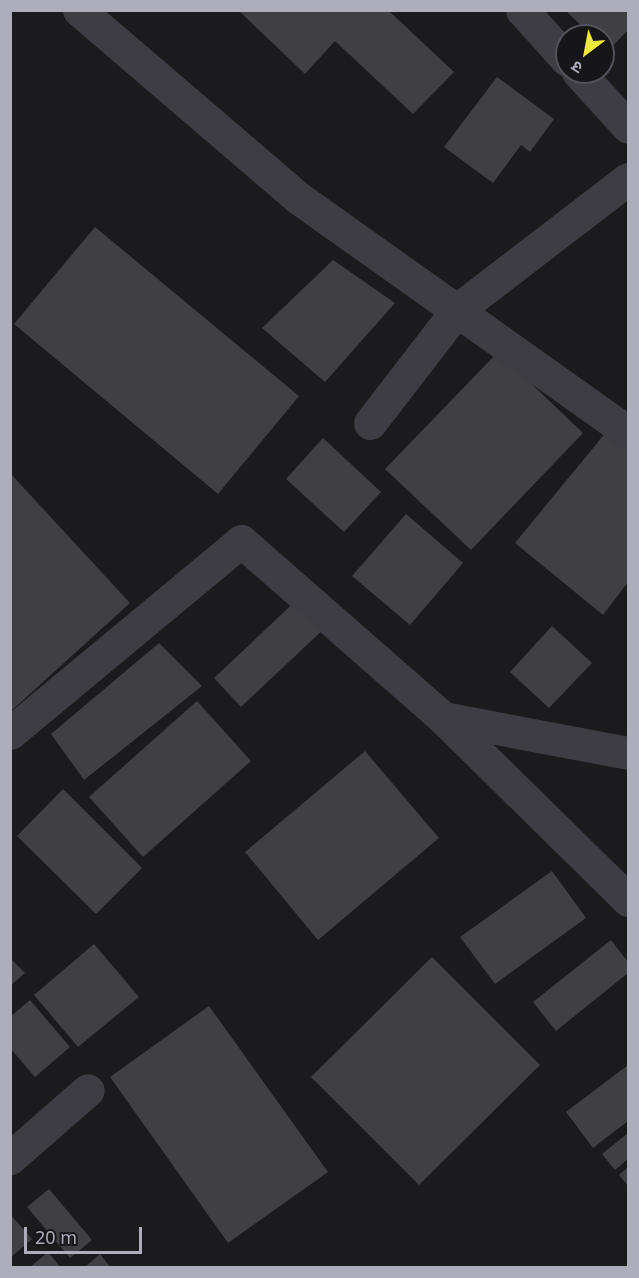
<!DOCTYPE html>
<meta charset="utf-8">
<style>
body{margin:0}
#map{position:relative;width:639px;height:1278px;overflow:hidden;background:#1b1a1d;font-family:"Noto Sans","Noto Sans Devanagari",sans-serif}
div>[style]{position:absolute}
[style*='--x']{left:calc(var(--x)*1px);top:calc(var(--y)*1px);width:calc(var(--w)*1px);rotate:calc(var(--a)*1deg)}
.building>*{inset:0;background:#403f44}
.minor>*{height:33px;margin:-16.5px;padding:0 16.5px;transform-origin:16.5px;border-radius:16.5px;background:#3e3d44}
span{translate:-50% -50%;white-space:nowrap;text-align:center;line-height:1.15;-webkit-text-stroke:4.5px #161518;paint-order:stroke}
.frame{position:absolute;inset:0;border:12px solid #adadbc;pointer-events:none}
.north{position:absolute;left:555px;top:24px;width:60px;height:60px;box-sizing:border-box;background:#161518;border:2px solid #52525a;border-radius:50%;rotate:212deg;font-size:16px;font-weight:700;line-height:24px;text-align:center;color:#adadbc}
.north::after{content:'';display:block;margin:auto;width:21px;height:27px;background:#f1e83d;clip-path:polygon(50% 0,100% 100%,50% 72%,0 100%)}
.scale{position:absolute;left:24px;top:1227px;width:118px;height:27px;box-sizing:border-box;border:3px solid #adadbc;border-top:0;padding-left:8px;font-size:18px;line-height:21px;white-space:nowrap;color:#adadbc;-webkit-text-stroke:4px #161518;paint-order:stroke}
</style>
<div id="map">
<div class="building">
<div style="clip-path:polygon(238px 10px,388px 10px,454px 72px,413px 114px,335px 41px,305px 74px)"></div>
<div style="clip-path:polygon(565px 10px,628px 10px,628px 30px,608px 51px,603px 36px,592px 36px)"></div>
<div style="clip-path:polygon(497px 77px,554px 119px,530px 152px,521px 145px,493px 183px,444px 147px)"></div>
<div style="clip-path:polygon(95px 227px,299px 396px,218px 494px,14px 324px)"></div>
<div style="clip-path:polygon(333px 260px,395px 303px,325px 382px,262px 328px)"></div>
<div style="clip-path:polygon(498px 352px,583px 433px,471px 550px,385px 469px)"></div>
<div style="clip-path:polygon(607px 431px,628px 448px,628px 582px,603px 615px,515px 543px)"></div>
<div style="clip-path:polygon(323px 438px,381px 492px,344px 532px,286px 479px)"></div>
<div style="clip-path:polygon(10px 473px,130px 603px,10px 712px)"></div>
<div style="clip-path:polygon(406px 514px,463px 563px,410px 625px,352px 576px)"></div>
<div style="clip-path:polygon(301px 596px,328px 625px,241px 707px,214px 678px)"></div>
<div style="clip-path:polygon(552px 626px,592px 663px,549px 708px,510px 672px)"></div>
<div style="clip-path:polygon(159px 643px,202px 686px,84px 780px,51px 734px)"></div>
<div style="clip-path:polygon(197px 701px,251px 761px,143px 857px,89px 797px)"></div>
<div style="clip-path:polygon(365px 751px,439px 838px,318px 940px,245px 852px)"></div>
<div style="clip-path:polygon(63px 789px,142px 868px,96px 914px,17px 836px)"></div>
<div style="clip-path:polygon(552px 871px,586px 918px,495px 984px,460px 937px)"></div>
<div style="clip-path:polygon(611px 940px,628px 962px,628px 973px,556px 1031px,533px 1002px)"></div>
<div style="clip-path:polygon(94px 944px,139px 997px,78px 1047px,34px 995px)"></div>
<div style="clip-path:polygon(432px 957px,540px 1065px,419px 1185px,311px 1077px)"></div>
<div style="clip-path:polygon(10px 958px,25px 973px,10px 986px)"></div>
<div style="clip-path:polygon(30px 1000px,70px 1047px,35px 1077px,10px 1048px,10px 1017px)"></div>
<div style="clip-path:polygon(209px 1006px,328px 1172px,228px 1243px,110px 1077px)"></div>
<div style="clip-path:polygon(628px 1065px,628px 1121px,593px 1148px,566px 1112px)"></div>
<div style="clip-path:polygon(628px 1133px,628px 1159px,615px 1170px,602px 1154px)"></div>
<div style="clip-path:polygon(628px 1167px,628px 1186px,619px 1175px)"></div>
<div style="clip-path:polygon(49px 1189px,92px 1240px,70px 1258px,27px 1207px)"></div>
<div style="clip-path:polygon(10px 1214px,32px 1239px,10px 1258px)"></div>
<div style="clip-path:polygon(48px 1252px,61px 1268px,29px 1268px)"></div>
<div style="clip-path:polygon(100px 1254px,111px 1268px,84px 1268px)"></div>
</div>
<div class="minor">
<div style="--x:79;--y:10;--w:287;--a:40.6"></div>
<div style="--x:297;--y:197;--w:406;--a:35.4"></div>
<div style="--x:522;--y:10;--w:67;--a:48"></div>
<div style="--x:578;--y:72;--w:74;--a:47.7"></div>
<div style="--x:370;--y:423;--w:143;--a:-52.4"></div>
<div style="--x:457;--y:310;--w:215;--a:-37.5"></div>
<div style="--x:443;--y:718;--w:260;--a:44.5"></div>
<div style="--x:10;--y:733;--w:300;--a:-39.7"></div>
<div style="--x:241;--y:541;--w:269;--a:41.2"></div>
<div style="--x:443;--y:718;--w:188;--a:10.7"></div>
<div style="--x:10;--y:1158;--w:103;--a:-41.1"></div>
</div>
<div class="frame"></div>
<div class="north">उ</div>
<div class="scale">20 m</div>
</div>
